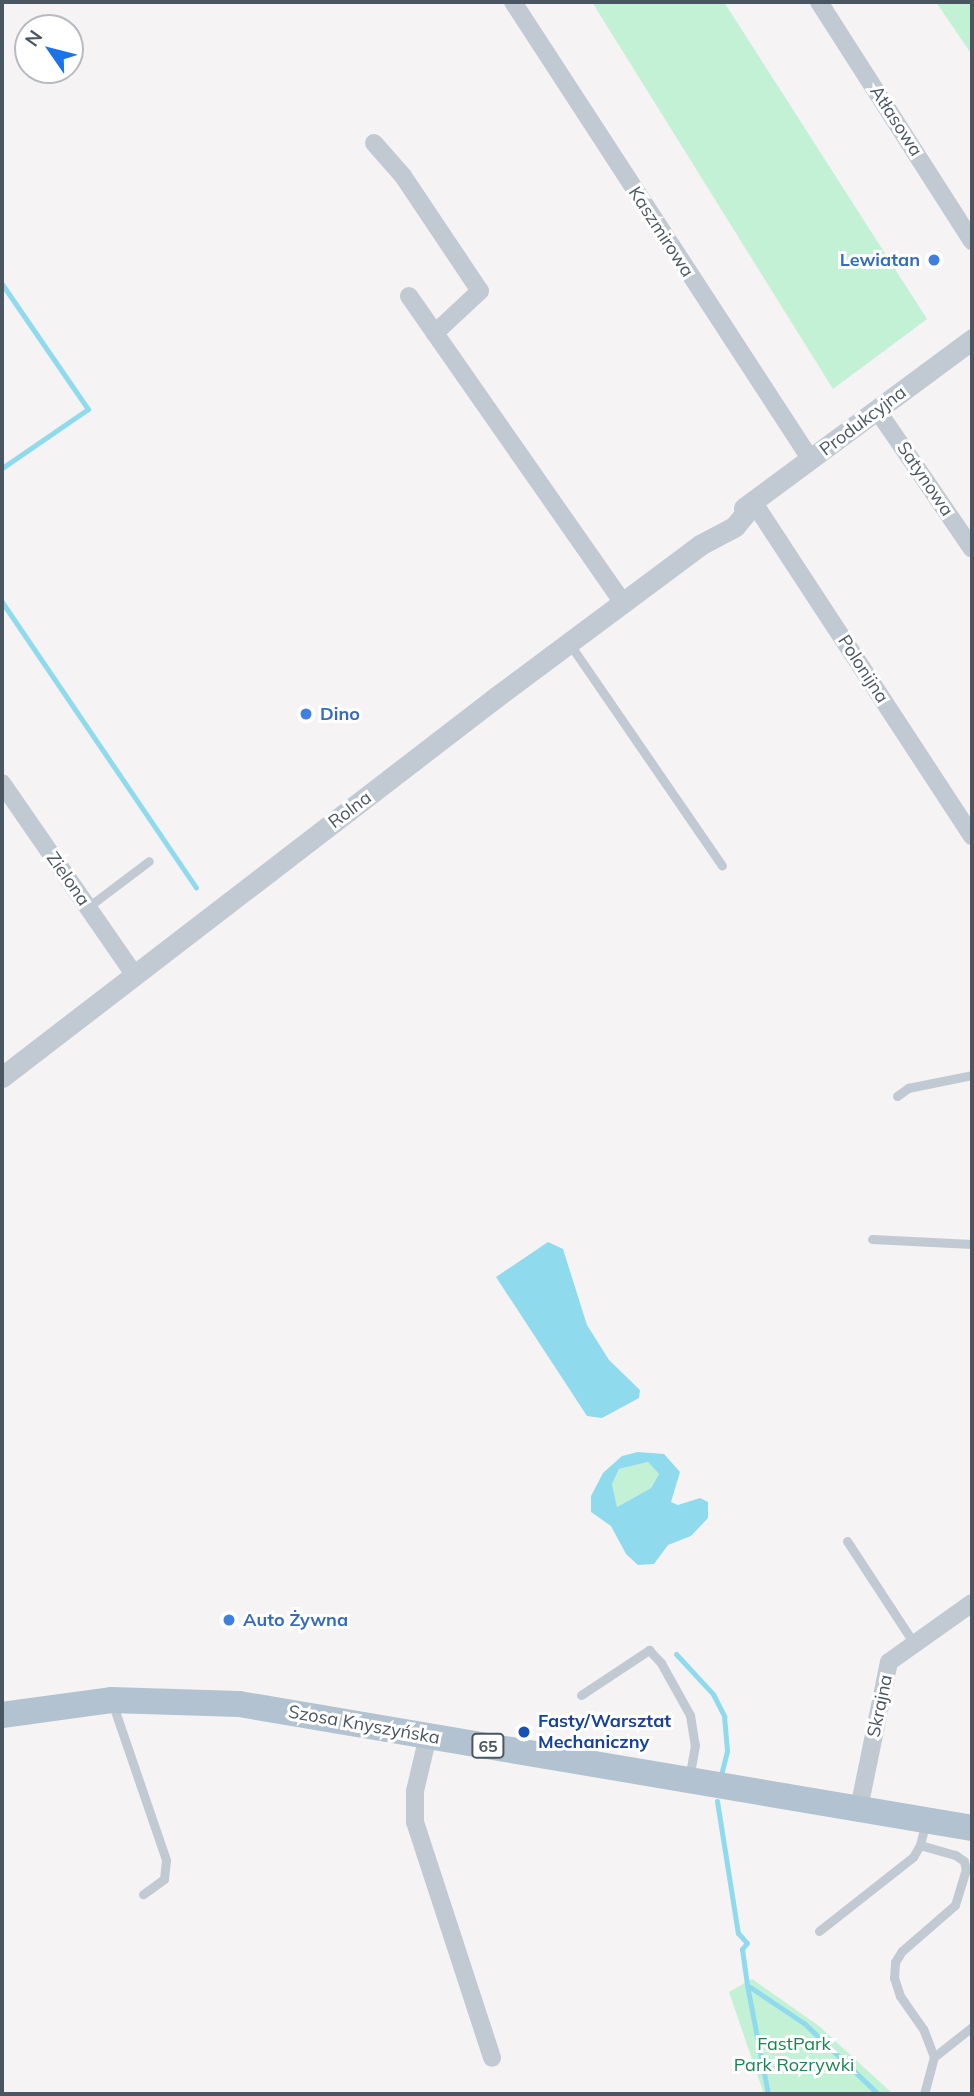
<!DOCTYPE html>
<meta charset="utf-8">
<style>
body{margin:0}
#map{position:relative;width:974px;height:2096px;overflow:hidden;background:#f5f3f3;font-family:Mulish,sans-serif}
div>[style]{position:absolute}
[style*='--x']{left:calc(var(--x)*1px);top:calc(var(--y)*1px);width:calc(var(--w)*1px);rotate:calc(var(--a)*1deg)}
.green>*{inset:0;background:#c3f1d5}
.water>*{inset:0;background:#90daee}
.stream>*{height:5px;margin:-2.5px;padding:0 2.5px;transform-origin:2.5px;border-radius:2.5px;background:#90daee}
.service>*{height:9px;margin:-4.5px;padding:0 4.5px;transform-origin:4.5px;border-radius:4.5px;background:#c1cad2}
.minor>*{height:18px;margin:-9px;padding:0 9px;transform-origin:9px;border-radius:9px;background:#c1cad2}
.tertiary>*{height:21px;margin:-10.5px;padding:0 10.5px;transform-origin:10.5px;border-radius:10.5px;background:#c1cad2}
.primary>*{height:26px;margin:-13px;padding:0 13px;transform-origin:13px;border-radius:13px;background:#b3c2d1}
.dots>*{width:19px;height:19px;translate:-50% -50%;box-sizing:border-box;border:4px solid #fff;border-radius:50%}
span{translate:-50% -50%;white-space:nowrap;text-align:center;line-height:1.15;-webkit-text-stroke:6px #fff;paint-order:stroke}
.shield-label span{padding:2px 5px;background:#fff;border:2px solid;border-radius:5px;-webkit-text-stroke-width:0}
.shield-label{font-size:16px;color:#4a5661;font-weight:700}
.street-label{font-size:18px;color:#4a5661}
.shop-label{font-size:18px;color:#366cbe;font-weight:700}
.right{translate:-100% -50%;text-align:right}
.left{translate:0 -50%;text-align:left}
.transit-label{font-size:18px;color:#164399;font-weight:700}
.park-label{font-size:18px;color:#17864f}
.frame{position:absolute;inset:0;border:4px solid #4a5661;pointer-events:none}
.north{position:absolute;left:14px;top:14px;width:70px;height:70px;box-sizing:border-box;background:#fff;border:2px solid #b7bbc0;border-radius:50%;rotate:305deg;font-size:19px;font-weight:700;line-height:28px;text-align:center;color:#4a5661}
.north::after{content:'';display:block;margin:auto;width:24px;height:32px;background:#1a73e8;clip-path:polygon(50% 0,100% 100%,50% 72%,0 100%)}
</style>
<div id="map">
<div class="green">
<div style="clip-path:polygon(592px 2px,724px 2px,927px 319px,833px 389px)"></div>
<div style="clip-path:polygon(936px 2px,972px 2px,972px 55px)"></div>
<div style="clip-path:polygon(648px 1462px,659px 1474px,651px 1488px,617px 1507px,612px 1484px,619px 1469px)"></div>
<div style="clip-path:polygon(752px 1979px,819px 2026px,893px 2094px,764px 2094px,729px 1992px)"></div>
</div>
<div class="water">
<div style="clip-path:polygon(548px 1242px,563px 1249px,587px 1325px,609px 1360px,640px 1390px,639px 1398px,602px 1418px,587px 1416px,496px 1277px)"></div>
<div style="clip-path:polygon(evenodd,638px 1452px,664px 1454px,680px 1472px,671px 1502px,678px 1505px,700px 1498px,708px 1502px,708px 1518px,691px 1536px,668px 1545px,654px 1564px,638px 1565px,626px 1554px,611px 1526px,591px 1512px,591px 1496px,603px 1473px,622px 1456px,638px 1452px,648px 1462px,659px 1474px,651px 1488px,617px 1507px,612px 1484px,619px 1469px,648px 1462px)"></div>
</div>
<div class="stream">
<div style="--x:2;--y:284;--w:152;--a:55.5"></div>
<div style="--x:88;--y:409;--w:104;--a:145.5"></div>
<div style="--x:2;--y:602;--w:345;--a:55.8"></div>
<div style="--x:676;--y:1654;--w:54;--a:47.2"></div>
<div style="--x:713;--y:1694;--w:25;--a:63"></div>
<div style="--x:724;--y:1716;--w:35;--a:85"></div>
<div style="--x:727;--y:1751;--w:21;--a:104"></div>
<div style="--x:717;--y:1801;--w:134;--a:81"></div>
<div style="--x:738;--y:1933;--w:13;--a:48"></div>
<div style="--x:747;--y:1943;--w:8;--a:130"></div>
<div style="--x:742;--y:1949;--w:36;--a:82"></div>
<div style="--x:768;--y:2094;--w:111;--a:-100.9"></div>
<div style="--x:747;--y:1985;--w:70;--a:33.9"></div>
<div style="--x:805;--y:2024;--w:101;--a:43.8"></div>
</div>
<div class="service">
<div style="--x:569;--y:643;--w:270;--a:55.5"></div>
<div style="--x:88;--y:907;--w:76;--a:-37"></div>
<div style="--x:897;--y:1096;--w:14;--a:-36"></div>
<div style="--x:908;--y:1088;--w:65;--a:-11.5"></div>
<div style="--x:872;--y:1239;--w:100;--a:2.9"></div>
<div style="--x:847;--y:1541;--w:121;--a:56.8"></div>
<div style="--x:581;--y:1695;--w:82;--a:-33.5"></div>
<div style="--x:649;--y:1650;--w:18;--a:47"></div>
<div style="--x:661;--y:1663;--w:60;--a:60.9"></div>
<div style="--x:690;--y:1715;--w:30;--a:81"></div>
<div style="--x:695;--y:1745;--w:34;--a:100"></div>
<div style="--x:113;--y:1705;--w:164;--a:71.1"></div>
<div style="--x:166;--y:1860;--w:19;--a:96"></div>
<div style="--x:164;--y:1879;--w:26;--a:144"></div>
<div style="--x:819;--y:1931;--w:120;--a:-38.2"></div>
<div style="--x:913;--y:1857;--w:14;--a:-60"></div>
<div style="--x:934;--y:2057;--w:48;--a:-38.3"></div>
<div style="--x:924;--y:2094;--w:38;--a:-75"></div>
<div style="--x:934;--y:2057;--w:30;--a:-111"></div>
<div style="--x:923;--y:2029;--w:40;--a:-124.9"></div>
<div style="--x:900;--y:1996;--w:19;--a:-108"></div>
<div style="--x:894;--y:1978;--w:16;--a:-86"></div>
<div style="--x:895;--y:1962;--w:13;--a:-58"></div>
<div style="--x:902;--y:1951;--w:70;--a:-41"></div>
<div style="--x:955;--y:1905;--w:37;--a:-73"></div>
<div style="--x:966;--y:1870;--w:9;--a:-103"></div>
<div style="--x:964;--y:1861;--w:11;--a:-146"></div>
<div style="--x:955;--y:1855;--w:36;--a:-164"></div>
<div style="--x:920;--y:1845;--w:25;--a:-76"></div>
</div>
<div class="minor">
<div style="--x:513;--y:2;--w:546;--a:56.95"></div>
<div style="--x:819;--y:2;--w:284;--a:57.4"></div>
<div style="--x:374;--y:143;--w:44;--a:48.7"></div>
<div style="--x:403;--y:176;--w:138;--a:56.2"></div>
<div style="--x:480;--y:291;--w:62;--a:137"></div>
<div style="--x:409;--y:296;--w:374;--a:55.1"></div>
<div style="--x:877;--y:410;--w:168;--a:55.6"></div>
<div style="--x:754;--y:503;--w:398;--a:56.8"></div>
<div style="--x:2;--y:783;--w:232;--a:55.4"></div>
<div style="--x:428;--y:1736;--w:57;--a:103.3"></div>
<div style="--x:415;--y:1791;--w:31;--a:90"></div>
<div style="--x:415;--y:1822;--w:248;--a:71.9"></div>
<div style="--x:859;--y:1808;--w:149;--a:-78.4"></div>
<div style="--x:889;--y:1662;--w:102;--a:-35.4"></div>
</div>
<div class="tertiary">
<div style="--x:744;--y:508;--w:284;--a:-36.5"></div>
<div style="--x:2;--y:1077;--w:622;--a:-37.55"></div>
<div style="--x:495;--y:698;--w:256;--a:-36.7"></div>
<div style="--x:700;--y:545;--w:40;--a:-28"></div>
<div style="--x:735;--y:526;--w:30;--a:-50"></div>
</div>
<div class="primary">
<div style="--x:2;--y:1715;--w:110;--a:-7.8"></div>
<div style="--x:111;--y:1700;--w:128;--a:1.8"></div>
<div style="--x:239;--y:1704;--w:743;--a:9.6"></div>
</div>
<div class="dots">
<div style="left:934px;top:260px;background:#3f7fe0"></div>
<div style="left:306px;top:714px;background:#3f7fe0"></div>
<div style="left:229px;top:1620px;background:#3f7fe0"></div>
<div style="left:524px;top:1732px;background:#1a4fb4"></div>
</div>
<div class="shield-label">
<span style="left:488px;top:1746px">65</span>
</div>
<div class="street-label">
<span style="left:896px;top:121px;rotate:57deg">Atłasowa</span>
<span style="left:661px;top:232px;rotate:57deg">Kaszmirowa</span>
<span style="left:863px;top:421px;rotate:-37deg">Produkcyjna</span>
<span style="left:925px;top:479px;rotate:56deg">Satynowa</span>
<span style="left:863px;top:669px;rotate:57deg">Polonijna</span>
<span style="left:350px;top:810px;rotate:-37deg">Rolna</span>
<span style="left:68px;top:879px;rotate:55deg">Zielona</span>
<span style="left:880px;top:1706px;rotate:-78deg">Skrajna</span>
<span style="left:364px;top:1725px;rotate:10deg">Szosa Knyszyńska</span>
</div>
<div class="shop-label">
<span class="right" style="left:920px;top:260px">Lewiatan</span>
<span class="left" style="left:320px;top:714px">Dino</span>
<span class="left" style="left:243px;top:1620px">Auto Żywna</span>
</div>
<div class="transit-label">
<span class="left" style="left:538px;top:1732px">Fasty/Warsztat<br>Mechaniczny</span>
</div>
<div class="park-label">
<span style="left:794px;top:2055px">FastPark<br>Park Rozrywki</span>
</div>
<div class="frame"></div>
<div class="north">N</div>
</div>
